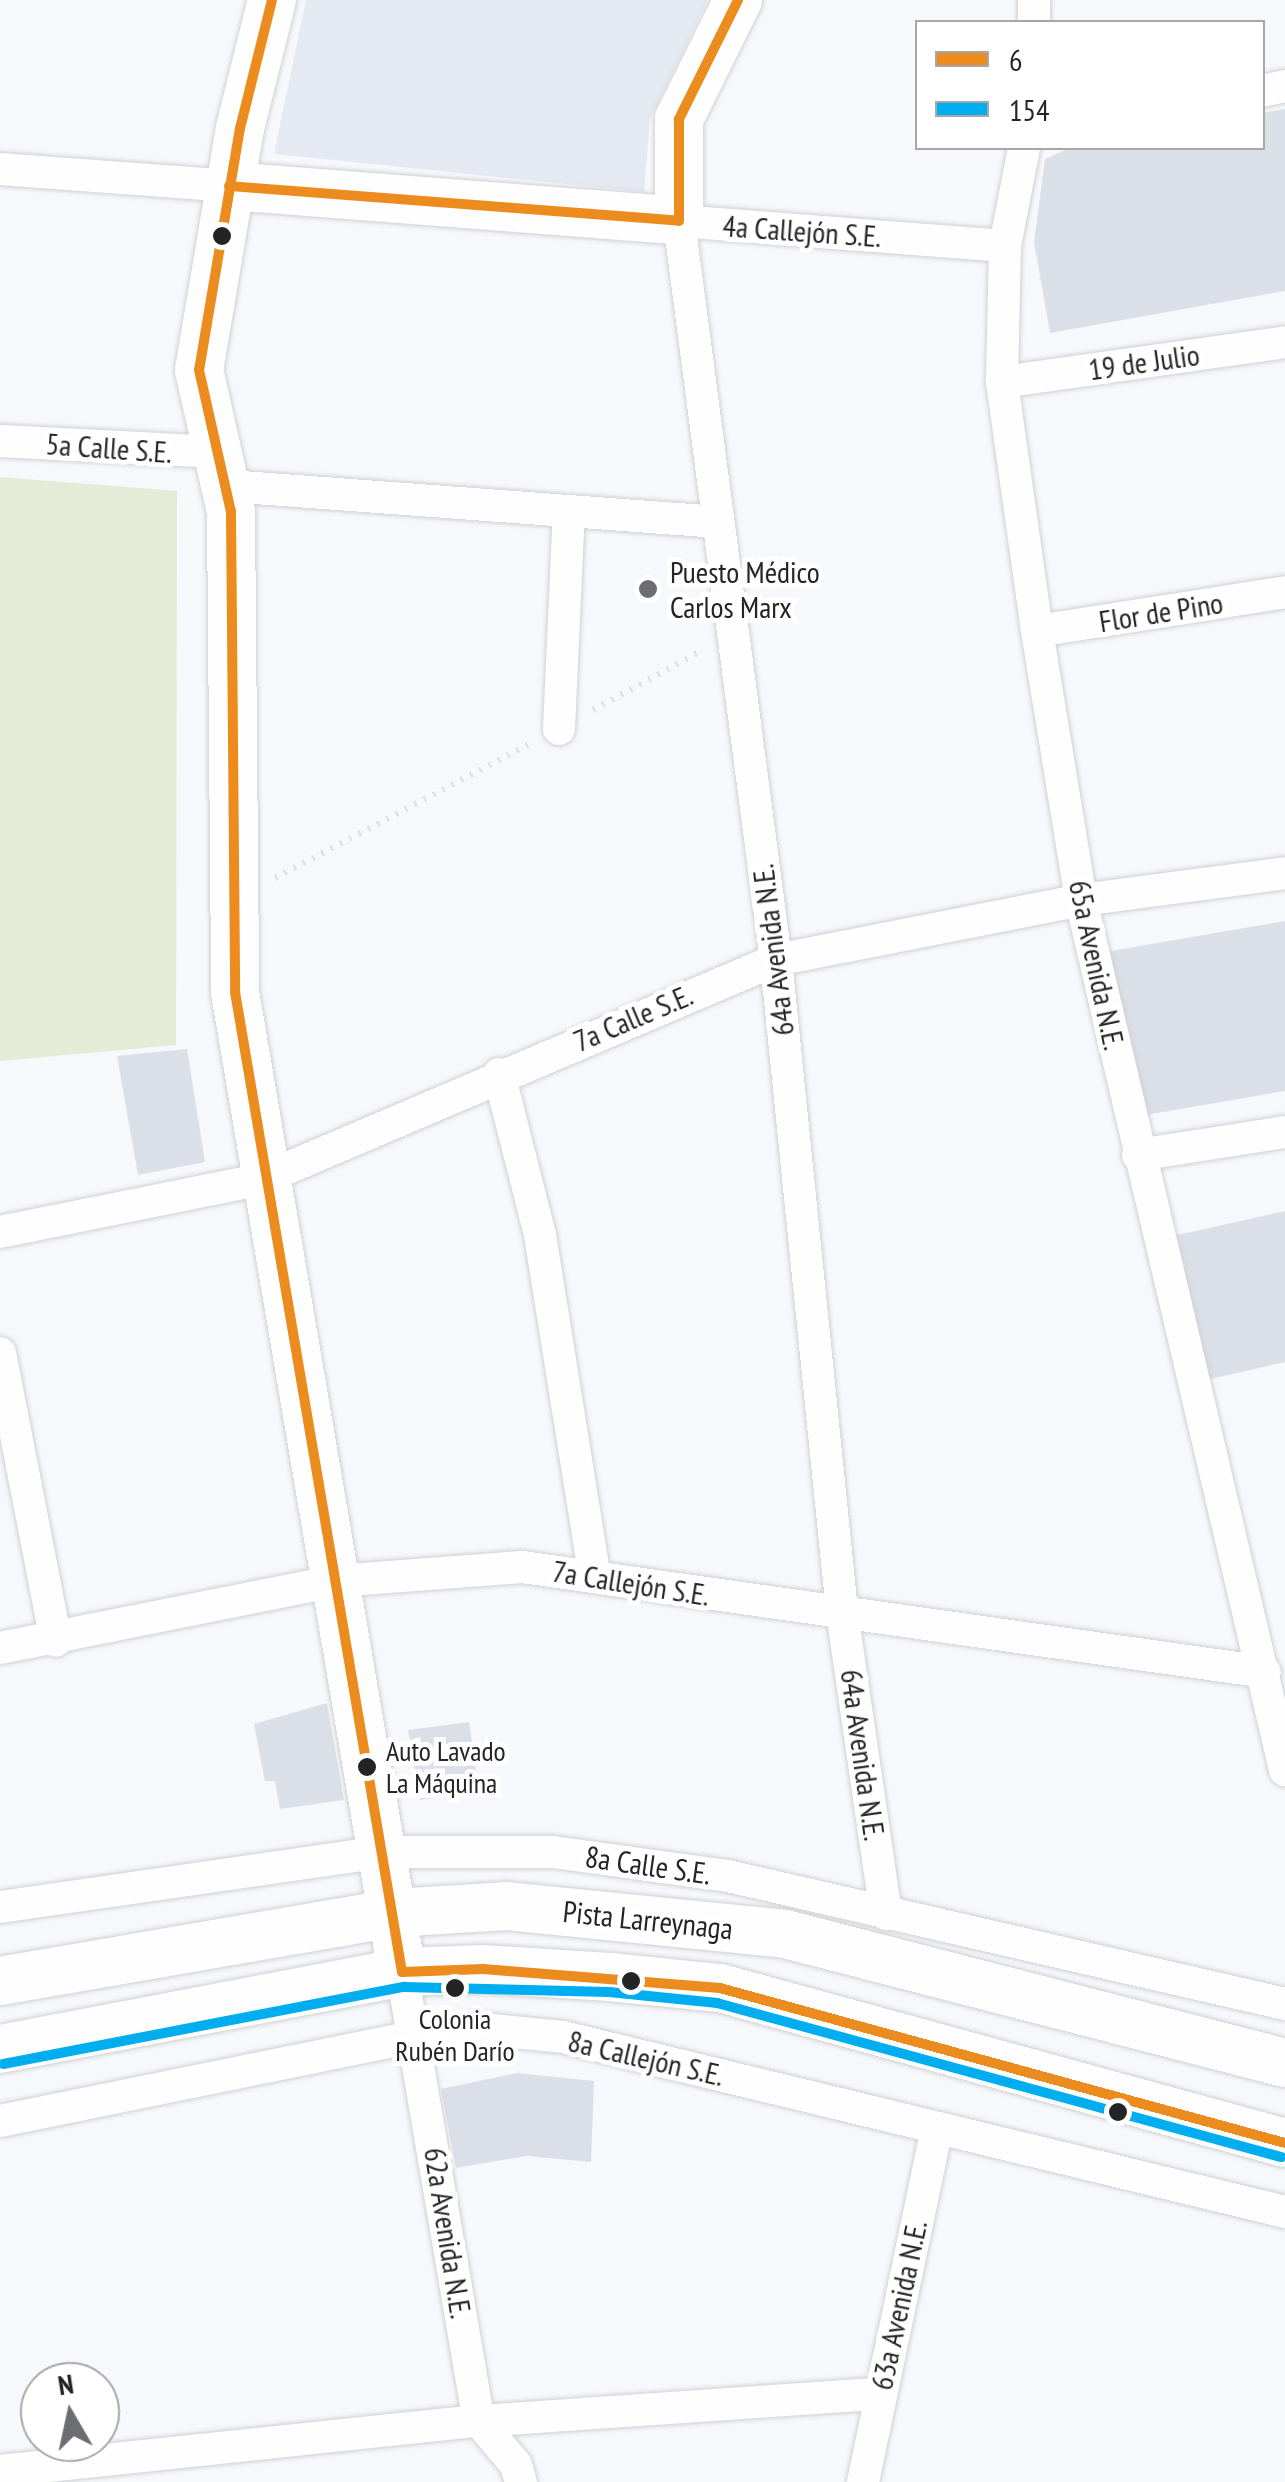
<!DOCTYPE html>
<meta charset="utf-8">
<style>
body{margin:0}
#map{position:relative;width:1285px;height:2482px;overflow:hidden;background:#f6f8fc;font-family:"PT Sans Narrow",sans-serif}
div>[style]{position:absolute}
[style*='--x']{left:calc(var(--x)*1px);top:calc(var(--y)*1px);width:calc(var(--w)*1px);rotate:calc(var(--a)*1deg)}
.built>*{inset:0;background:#e5e9f2}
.green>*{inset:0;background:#e4ebd6}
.building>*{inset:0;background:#dbdfe7}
.path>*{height:6px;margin-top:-3px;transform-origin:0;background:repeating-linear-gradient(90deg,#e1e1e2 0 2.5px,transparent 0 10.5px)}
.roads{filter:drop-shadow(0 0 2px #d0d1d4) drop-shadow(0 0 2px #d0d1d4)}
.street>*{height:32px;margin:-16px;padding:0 16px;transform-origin:16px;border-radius:16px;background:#fefeff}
.secondary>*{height:48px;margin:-24px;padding:0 24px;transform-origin:24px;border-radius:24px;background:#fefeff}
.bus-1>*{height:10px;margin:-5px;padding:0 5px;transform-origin:5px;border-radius:5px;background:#ec8c1f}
.bus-2>*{height:10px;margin:-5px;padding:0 5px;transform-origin:5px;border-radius:5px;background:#00adee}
.dots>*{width:28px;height:28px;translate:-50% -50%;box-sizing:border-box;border:5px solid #fff;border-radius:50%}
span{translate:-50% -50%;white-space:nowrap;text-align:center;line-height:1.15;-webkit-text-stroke:10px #fff;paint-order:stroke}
.bus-label{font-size:28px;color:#232426}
.left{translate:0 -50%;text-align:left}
.street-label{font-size:30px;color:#232426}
.poi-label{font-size:30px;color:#232426}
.legend{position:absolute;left:915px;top:20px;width:350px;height:130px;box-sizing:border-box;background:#fff;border:2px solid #a7a7a8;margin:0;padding:12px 18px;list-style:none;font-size:30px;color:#232426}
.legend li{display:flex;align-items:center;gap:20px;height:50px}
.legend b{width:50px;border:2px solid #a7a7a8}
.north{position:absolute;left:20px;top:2362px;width:100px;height:100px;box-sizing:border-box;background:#fff;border:2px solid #a7a7a8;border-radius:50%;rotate:351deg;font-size:28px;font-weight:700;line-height:40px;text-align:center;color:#232426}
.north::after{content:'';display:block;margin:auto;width:35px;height:45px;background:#6d6e71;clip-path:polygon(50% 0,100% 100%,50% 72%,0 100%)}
</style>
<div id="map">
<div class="built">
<div style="clip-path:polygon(306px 0,708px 0,650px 119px,644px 192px,274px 154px)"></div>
</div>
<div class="green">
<div style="clip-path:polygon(0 477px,177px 491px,176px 1045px,0 1061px)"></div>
</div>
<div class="building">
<div style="clip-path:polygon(1285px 109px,1285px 291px,1050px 333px,1034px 242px,1045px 159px,1070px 148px,1262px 148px,1262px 113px)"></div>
<div style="clip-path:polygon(1285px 921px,1285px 1091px,1134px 1117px,1105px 952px)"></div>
<div style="clip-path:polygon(187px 1049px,205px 1162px,138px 1175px,117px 1056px)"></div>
<div style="clip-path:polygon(1285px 1211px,1285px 1362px,1197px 1382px,1164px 1238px)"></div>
<div style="clip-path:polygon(327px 1703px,344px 1800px,280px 1809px,275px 1781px,265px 1781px,254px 1724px)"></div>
<div style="clip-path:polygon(469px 1722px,479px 1792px,420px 1800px,408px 1730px)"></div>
<div style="clip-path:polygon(517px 2073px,594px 2081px,591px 2162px,527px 2156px,456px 2168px,441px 2089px)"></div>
</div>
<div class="path">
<div style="--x:593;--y:710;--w:123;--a:-28.6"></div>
<div style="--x:275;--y:878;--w:287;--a:-27.8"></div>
</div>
<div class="roads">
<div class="street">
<div style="--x:1034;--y:0;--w:22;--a:90"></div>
<div style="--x:1262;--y:91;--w:24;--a:-12"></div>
<div style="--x:1024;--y:148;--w:100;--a:101"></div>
<div style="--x:1005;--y:246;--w:136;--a:91.3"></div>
<div style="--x:1002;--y:382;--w:251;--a:82"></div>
<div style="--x:1037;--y:631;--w:273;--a:80.7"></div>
<div style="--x:1081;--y:900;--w:894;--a:76.8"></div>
<div style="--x:0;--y:169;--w:230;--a:4.2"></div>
<div style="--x:1002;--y:382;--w:286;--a:-8"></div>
<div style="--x:0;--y:441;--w:218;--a:2.9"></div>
<div style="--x:228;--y:486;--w:491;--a:4.2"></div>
<div style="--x:1037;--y:631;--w:251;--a:-8.9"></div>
<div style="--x:559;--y:729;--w:217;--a:-87.4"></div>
<div style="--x:499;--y:1074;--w:166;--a:75.7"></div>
<div style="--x:540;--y:1235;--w:343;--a:80.9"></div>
<div style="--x:1138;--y:1155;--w:149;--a:-8.9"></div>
<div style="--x:0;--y:1232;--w:267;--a:-11.4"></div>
<div style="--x:262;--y:1179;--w:559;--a:-23.08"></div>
<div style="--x:776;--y:960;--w:311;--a:-11.1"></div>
<div style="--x:1081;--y:900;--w:206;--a:-7.5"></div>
<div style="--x:0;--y:1353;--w:293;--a:79"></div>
<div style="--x:0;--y:1648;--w:342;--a:-11.3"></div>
<div style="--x:335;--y:1581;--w:188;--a:-4.3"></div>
<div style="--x:522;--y:1567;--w:750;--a:8.04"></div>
<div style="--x:0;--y:1907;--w:387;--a:-8.2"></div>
<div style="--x:383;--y:1852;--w:170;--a:0"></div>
<div style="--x:553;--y:1852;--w:177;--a:7.8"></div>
<div style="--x:728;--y:1876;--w:572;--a:12.94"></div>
<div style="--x:886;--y:1914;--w:306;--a:-98.3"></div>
<div style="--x:842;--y:1611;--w:654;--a:-95.79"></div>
<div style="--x:776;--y:960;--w:745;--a:-97.48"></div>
<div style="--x:679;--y:221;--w:327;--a:4.4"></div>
<div style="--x:402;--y:1972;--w:456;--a:80.3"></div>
<div style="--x:479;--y:2421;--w:57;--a:49.9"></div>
<div style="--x:516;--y:2465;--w:18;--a:74"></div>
<div style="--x:0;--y:2121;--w:425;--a:-11.5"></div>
<div style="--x:416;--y:2036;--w:67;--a:-6"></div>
<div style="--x:483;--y:2029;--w:80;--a:5.7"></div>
<div style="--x:563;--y:2037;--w:743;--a:13.62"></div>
<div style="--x:0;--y:2471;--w:482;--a:-6"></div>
<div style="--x:479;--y:2421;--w:402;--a:-3.9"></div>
<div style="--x:863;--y:2482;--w:361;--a:-78.2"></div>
</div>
<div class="secondary">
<div style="--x:272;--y:0;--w:132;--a:104"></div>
<div style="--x:240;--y:128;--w:245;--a:99.6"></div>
<div style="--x:199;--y:370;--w:146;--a:77.3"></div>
<div style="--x:231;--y:512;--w:480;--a:89.5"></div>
<div style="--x:235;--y:992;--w:994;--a:80.33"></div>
<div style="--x:229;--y:186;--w:451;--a:4.4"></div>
<div style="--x:679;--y:221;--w:102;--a:-90"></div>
<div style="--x:679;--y:119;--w:133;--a:-63.6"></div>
<div style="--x:0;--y:1981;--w:399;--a:-9.8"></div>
<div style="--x:393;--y:1913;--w:113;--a:-3.5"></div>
<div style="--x:506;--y:1906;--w:280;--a:5.7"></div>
<div style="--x:785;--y:1934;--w:516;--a:14.47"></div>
<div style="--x:0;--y:2049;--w:409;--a:-10.8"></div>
<div style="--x:402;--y:1972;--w:81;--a:-2.1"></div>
<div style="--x:483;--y:1969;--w:127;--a:3.6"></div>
<div style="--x:610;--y:1977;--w:111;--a:5.7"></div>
<div style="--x:720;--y:1988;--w:586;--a:15.34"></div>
</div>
</div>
<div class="bus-1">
<div style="--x:272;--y:0;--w:132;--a:104"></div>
<div style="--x:240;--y:128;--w:245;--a:99.6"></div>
<div style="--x:199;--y:370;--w:146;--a:77.3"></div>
<div style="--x:231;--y:512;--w:480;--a:89.5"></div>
<div style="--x:235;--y:992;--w:994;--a:80.33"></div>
<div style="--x:402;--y:1972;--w:81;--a:-2.1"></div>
<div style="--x:483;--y:1969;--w:238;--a:4.6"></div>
<div style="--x:720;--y:1988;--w:586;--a:15.34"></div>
<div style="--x:229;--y:186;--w:451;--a:4.4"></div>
<div style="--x:679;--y:221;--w:102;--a:-90"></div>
<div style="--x:679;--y:119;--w:133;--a:-63.6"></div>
</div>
<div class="bus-2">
<div style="--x:3;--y:2064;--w:408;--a:-10.9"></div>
<div style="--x:404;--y:1987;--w:205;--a:1.4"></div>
<div style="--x:609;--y:1992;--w:109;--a:5.8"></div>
<div style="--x:717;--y:2003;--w:585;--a:15.27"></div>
</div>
<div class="dots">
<div style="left:222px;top:236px;background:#232426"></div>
<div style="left:648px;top:589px;background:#6d6e71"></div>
<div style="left:367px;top:1767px;background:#232426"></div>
<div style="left:631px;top:1981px;background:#232426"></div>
<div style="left:455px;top:1988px;background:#232426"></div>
<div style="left:1118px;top:2112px;background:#232426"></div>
</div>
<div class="bus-label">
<span class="left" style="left:386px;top:1767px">Auto Lavado<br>La Máquina</span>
<span style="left:455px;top:2035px">Colonia<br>Rubén Darío</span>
</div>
<div class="street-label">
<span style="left:802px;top:231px;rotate:4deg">4a Callejón S.E.</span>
<span style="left:1144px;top:362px;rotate:-8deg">19 de Julio</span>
<span style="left:109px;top:448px;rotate:4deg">5a Calle S.E.</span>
<span style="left:1161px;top:612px;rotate:-9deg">Flor de Pino</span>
<span style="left:773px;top:950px;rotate:-97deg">64a Avenida N.E.</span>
<span style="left:1097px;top:965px;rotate:78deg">65a Avenida N.E.</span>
<span style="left:633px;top:1018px;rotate:-23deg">7a Calle S.E.</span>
<span style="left:631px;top:1583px;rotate:9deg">7a Callejón S.E.</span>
<span style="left:863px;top:1755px;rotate:82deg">64a Avenida N.E.</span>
<span style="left:648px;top:1865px;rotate:8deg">8a Calle S.E.</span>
<span style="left:648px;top:1920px;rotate:6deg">Pista Larreynaga</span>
<span style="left:646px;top:2058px;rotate:13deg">8a Callejón S.E.</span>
<span style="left:448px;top:2233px;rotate:81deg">62a Avenida N.E.</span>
<span style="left:899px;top:2305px;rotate:-78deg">63a Avenida N.E.</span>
</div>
<div class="poi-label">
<span class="left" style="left:670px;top:589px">Puesto Médico<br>Carlos Marx</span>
</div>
<ul class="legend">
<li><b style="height:12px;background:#ec8c1f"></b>6</li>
<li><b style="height:12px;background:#00adee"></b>154</li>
</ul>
<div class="north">N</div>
</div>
